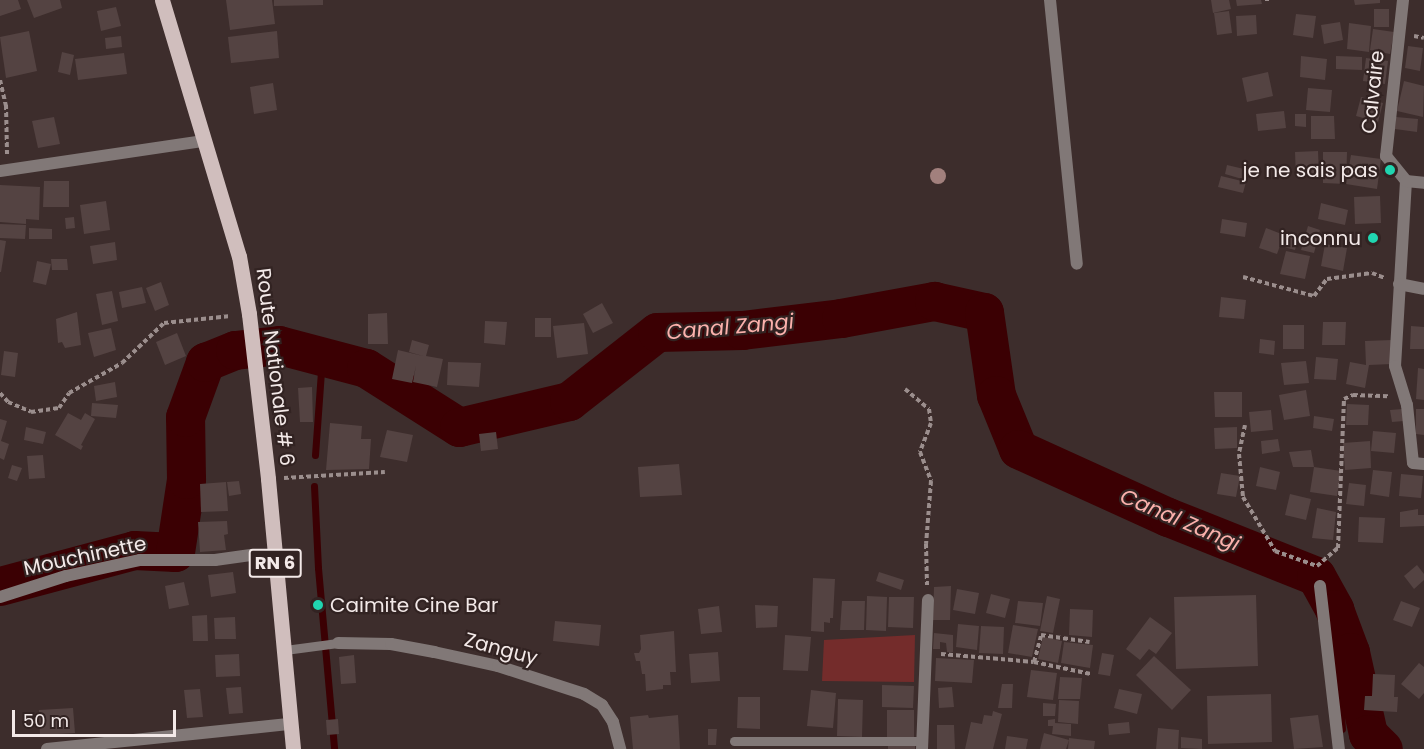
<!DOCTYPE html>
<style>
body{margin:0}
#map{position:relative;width:1424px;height:749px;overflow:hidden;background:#3d2d2c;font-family:Poppins,sans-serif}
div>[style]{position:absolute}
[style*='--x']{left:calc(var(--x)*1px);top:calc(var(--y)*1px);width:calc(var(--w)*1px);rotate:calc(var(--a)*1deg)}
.green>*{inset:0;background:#742c2b}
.stream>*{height:7px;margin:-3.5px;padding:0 3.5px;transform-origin:3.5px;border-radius:3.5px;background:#3b0003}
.river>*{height:39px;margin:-19.5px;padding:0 19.5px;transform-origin:19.5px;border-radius:19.5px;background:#3b0003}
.building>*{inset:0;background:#544342}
.path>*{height:4px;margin-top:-2px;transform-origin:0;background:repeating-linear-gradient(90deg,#9b8e8d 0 4.5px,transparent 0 7.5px)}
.lane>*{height:9px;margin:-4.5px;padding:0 4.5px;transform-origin:4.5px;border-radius:4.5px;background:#817877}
.street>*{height:12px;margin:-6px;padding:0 6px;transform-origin:6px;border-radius:6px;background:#817877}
.primary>*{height:15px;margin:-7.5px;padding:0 7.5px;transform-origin:7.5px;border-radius:7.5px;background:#d0bebd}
.trees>*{width:16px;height:16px;margin:-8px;border-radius:50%;background:#a2807d}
.dots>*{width:16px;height:16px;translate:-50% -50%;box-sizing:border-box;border:3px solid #322322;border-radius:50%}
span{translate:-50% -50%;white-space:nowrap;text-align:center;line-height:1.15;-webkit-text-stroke:4.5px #322322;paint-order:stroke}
.shield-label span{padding:2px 4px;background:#322322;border:2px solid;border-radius:4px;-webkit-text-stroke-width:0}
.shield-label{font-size:18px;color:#f3e9e8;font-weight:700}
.street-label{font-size:20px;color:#f3e9e8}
.poi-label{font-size:20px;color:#f3e9e8}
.right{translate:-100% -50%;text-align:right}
.left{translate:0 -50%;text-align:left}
.water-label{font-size:21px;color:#fbb1ac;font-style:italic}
.scale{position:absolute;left:12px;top:710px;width:164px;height:27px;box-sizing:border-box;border:3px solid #f3e9e8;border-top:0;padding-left:8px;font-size:18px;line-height:21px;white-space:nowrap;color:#f3e9e8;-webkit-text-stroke:4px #322322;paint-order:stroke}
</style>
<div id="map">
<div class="green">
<div style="clip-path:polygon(915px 635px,914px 682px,822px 681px,824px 640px)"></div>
</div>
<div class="stream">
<div style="--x:315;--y:455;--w:98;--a:-85.9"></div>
<div style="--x:314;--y:486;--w:82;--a:87.2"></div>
<div style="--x:318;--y:568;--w:182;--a:84.9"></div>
<div style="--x:1334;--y:609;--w:120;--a:86.2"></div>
</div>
<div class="river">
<div style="--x:0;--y:586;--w:139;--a:-15"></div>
<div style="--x:134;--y:550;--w:41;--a:2.8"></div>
<div style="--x:175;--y:552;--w:74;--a:-81.4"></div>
<div style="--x:186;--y:479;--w:62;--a:-90.9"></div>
<div style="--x:185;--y:417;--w:59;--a:-70"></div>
<div style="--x:205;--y:362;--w:32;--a:-22"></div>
<div style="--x:235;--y:350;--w:44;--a:-6.5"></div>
<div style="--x:279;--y:345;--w:90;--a:14.8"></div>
<div style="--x:366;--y:368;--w:110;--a:32.4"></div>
<div style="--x:459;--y:427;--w:113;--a:-13.3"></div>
<div style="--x:569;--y:401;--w:112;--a:-38.1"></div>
<div style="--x:657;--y:332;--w:85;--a:-1.3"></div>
<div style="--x:742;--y:330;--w:100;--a:-6.9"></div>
<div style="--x:841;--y:318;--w:95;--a:-10.4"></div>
<div style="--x:934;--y:301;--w:51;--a:12.4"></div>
<div style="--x:984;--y:312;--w:84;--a:81.8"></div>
<div style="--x:996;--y:395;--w:58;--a:67.8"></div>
<div style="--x:1018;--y:449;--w:165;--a:24.4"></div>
<div style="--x:1168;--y:517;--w:159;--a:21.7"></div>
<div style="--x:1316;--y:576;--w:38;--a:61"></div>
<div style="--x:1334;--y:609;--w:46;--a:69.6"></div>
<div style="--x:1350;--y:652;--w:84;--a:77.6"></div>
<div style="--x:1368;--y:734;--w:21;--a:45"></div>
</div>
<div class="building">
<div style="clip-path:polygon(0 0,18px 0,21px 9px,0 16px)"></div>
<div style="clip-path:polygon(27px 0,60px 0,62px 8px,34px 18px)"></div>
<div style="clip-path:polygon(226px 0,272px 0,275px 24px,230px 30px)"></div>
<div style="clip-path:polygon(274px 0,323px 0,323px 5px,274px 6px)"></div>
<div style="clip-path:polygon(1211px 0,1229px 0,1231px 9px,1213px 13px)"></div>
<div style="clip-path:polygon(1236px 0,1261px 0,1262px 4px,1237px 6px)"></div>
<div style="clip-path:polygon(1354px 0,1380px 0,1380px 3px,1355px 5px)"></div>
<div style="clip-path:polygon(116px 7px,121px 26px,101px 31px,97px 11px)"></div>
<div style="clip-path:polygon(1374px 9px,1389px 9px,1389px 27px,1374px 27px)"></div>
<div style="clip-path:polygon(1229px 11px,1232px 33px,1217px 35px,1214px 13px)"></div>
<div style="clip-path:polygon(1296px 14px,1316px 16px,1313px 38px,1293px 35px)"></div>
<div style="clip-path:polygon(1256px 15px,1257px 34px,1237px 36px,1236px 16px)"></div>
<div style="clip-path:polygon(1340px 22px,1343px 40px,1324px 44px,1321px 25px)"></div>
<div style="clip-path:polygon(1349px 23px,1371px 26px,1369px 52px,1347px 49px)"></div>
<div style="clip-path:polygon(1373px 29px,1394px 32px,1390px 54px,1370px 50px)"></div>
<div style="clip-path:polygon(29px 31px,37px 71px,6px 78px,0 37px)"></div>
<div style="clip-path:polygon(277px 31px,279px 58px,231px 63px,228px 37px)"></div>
<div style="clip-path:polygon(121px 36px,122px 47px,106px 49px,105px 38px)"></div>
<div style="clip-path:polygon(1408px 46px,1423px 48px,1420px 71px,1405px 68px)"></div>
<div style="clip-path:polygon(62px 52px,74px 55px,70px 75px,58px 72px)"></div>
<div style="clip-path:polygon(124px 53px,127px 74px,78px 80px,75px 59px)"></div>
<div style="clip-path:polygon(1301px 56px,1327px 59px,1325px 80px,1300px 77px)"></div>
<div style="clip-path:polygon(1336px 56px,1362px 57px,1362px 70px,1336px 69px)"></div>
<div style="clip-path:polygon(1366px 58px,1388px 61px,1385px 84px,1363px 81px)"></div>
<div style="clip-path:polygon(1268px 72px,1273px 96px,1247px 102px,1242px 78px)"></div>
<div style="clip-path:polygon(1404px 81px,1424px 86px,1423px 117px,1397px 111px)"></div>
<div style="clip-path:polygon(273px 83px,277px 110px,254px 114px,250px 87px)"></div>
<div style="clip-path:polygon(1308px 88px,1332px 90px,1330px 112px,1306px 110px)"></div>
<div style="clip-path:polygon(1361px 97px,1383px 103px,1378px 122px,1356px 116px)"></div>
<div style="clip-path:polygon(1284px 111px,1286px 128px,1258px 131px,1256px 114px)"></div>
<div style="clip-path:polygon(1295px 114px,1306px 114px,1306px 127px,1295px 126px)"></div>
<div style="clip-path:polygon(1311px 116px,1334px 116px,1335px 139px,1311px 139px)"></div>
<div style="clip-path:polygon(54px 117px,60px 144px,38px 148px,32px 121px)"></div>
<div style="clip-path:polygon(1396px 117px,1418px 119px,1417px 132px,1395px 129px)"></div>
<div style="clip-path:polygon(1318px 151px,1319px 176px,1296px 177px,1295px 152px)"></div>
<div style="clip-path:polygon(1323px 152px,1347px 152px,1346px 184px,1323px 183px)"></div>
<div style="clip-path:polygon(1351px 155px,1381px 159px,1377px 189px,1346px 184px)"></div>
<div style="clip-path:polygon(1227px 165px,1244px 169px,1242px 179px,1225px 174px)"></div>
<div style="clip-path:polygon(1221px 176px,1246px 182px,1243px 193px,1218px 187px)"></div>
<div style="clip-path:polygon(44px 181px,69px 181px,69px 207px,43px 207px)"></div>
<div style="clip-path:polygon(0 185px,40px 187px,39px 220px,26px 219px,26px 224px,0 222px)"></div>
<div style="clip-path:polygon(1380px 196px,1381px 223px,1355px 224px,1354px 197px)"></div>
<div style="clip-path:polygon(106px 201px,110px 230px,84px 234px,80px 205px)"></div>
<div style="clip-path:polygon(1321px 203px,1348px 210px,1345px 225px,1318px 219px)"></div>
<div style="clip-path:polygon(74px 217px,75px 228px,66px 229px,65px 218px)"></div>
<div style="clip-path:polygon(1222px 219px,1247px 223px,1245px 237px,1220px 233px)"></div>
<div style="clip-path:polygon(0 224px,26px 225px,25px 239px,0 238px)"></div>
<div style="clip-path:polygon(1308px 226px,1320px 230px,1314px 253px,1301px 250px)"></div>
<div style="clip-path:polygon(29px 228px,52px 229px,52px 239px,29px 239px)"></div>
<div style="clip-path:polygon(1266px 228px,1284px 235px,1277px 254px,1259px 248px)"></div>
<div style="clip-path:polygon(1288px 232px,1299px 235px,1295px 250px,1284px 247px)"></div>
<div style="clip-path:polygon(0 240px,6px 241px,1px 272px,0 272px)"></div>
<div style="clip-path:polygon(115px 242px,117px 260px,93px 264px,90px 246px)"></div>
<div style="clip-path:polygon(1325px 244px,1347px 248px,1343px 271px,1321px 266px)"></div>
<div style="clip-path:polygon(1286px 251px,1310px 256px,1305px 279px,1280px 274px)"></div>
<div style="clip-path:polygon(51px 259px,67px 259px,68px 270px,52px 270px)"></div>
<div style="clip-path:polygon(37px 261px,51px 264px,46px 285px,33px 282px)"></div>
<div style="clip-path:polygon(161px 282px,169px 305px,155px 311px,146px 288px)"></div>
<div style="clip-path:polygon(142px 287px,146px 303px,122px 308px,119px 292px)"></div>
<div style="clip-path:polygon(112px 291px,118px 321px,102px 325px,96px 294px)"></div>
<div style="clip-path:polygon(1221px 297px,1246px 300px,1244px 319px,1219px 317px)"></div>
<div style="clip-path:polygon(602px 303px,613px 323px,593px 333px,583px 314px)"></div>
<div style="clip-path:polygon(77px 312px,81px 345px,65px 348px,62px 342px,58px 343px,56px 319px)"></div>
<div style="clip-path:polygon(387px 313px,388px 344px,368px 344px,368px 314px)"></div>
<div style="clip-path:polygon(535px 318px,551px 318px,551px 337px,535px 337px)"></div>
<div style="clip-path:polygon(485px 321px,507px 322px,505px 345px,484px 343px)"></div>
<div style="clip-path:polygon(1323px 322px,1346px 322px,1345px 345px,1322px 345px)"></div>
<div style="clip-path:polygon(584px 323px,588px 354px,557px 358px,553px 326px)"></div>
<div style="clip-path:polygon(1283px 325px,1304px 325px,1304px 349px,1283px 349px)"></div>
<div style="clip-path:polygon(1411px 326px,1424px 327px,1424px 349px,1410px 349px)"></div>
<div style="clip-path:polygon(111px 328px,116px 350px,94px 357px,88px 333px)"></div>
<div style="clip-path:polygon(177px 333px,186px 356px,165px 365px,156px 342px)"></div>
<div style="clip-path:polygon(1260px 339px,1275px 341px,1274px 355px,1259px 353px)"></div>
<div style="clip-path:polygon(412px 340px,429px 345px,426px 356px,443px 359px,437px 387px,413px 382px,416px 366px,412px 383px,392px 379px,398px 350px,423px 356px,409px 352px)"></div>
<div style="clip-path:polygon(1392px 340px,1392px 364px,1369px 365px,1365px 388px,1346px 384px,1350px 362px,1366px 365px,1365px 341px)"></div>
<div style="clip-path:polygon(4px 351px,18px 353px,15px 377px,1px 375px)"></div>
<div style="clip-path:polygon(1316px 357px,1338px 359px,1336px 380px,1314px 379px)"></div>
<div style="clip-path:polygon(1306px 361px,1309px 383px,1284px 385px,1281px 363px)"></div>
<div style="clip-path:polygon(448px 362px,481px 363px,479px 387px,447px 385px)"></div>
<div style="clip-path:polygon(1418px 368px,1424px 369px,1424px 400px,1416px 399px)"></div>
<div style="clip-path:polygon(115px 382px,117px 397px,96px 401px,94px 386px)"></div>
<div style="clip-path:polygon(312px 387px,313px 422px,300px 422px,298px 388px)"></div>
<div style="clip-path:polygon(1306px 390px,1310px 416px,1284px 420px,1279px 395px)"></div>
<div style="clip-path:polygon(1214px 392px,1242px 392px,1242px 417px,1215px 417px)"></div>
<div style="clip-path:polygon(92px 403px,118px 405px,116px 418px,91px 416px)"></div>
<div style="clip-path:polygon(1347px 404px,1369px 405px,1368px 425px,1346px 425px)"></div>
<div style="clip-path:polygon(1403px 409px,1404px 421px,1392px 422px,1390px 410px)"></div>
<div style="clip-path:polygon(1416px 409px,1424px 409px,1424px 435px,1416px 434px)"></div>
<div style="clip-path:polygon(1271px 410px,1273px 430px,1251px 432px,1249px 412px)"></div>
<div style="clip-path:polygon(68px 413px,81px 420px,85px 413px,95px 419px,81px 445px,83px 446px,81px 450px,55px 435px)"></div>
<div style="clip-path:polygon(1314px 416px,1334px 419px,1332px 431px,1313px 428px)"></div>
<div style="clip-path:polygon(0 419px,7px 421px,1px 441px,9px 444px,4px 460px,0 458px)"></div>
<div style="clip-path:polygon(330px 423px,362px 426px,361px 439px,371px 439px,369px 469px,326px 470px)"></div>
<div style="clip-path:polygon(26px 427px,46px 432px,43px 444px,24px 440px)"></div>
<div style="clip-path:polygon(1237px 427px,1237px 448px,1215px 449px,1214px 428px)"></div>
<div style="clip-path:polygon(387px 430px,413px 435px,407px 462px,380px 457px)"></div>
<div style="clip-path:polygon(1373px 431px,1396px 433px,1394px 453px,1371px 451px)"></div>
<div style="clip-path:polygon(496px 432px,498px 449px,481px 451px,479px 434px)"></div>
<div style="clip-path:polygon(1278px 439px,1280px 451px,1262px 454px,1261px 441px)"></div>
<div style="clip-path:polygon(1370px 441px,1371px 468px,1345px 470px,1343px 443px)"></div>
<div style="clip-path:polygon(1311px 450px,1314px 467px,1293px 467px,1289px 452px)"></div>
<div style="clip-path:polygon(43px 455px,45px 478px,29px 479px,27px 456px)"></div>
<div style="clip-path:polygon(679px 464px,682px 495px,640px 497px,638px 467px)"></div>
<div style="clip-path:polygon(12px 465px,22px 468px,17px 481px,8px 478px)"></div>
<div style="clip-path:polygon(1260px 467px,1280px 472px,1276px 490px,1256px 486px)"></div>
<div style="clip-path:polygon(1314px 467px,1341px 471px,1337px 496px,1310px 492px)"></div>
<div style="clip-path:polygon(1373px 470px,1392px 472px,1389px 497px,1370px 494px)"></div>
<div style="clip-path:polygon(1221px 473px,1240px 476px,1236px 497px,1217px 494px)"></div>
<div style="clip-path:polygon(1401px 474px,1423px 476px,1421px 498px,1399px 496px)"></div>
<div style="clip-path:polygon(239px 481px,241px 494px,229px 496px,227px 482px)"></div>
<div style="clip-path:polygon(226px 482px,228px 511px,201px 512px,200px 484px)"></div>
<div style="clip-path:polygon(1349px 483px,1366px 485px,1364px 506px,1346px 504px)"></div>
<div style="clip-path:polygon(1290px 494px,1311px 499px,1306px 520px,1285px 515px)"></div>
<div style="clip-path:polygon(1317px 508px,1336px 512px,1333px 540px,1312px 538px)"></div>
<div style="clip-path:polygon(1418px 509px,1418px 515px,1424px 515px,1424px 526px,1400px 527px,1400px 512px)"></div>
<div style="clip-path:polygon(1359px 517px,1385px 518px,1383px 543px,1358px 542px)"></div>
<div style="clip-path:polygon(227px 521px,228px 534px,224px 535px,226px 550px,200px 552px,198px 522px)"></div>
<div style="clip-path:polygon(1417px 565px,1424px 574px,1424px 580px,1414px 589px,1404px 576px)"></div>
<div style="clip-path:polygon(233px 572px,236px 593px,211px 597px,208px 575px)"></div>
<div style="clip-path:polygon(879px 572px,904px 580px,901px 590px,876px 581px)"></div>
<div style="clip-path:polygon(813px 578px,835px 579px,833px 618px,830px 618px,830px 623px,824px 622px,824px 632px,811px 631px)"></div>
<div style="clip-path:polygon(184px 582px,189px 605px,169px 609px,165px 586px)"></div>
<div style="clip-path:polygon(951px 586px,950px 620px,933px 620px,934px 587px)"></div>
<div style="clip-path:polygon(957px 589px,979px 593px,975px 614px,953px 610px)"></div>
<div style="clip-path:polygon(991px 594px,1010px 599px,1005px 618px,986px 613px)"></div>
<div style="clip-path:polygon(1256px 595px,1258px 666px,1176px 669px,1174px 597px)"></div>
<div style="clip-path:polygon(867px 596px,887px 597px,886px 631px,866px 630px)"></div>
<div style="clip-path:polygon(1047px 596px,1060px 599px,1053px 633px,1040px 631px)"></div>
<div style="clip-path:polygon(889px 597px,914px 597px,913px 628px,888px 627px)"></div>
<div style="clip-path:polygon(842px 601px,865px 601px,864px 630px,840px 630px)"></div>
<div style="clip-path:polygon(1018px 601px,1043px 603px,1040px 626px,1015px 623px)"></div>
<div style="clip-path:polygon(1401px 601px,1420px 608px,1412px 627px,1393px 620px)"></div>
<div style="clip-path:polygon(755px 605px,778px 606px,777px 627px,756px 628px)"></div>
<div style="clip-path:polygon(719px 606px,722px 632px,701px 634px,698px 609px)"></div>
<div style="clip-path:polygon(1070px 609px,1093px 610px,1092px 637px,1069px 635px)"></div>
<div style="clip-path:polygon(207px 615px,208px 641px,193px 641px,192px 616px)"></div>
<div style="clip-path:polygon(235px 617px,236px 639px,215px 639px,214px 618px)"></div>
<div style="clip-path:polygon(1150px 617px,1172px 633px,1156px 654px,1149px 649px,1140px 660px,1126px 649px)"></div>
<div style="clip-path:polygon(555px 621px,601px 625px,599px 646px,553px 641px)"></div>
<div style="clip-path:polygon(958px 624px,979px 626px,977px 650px,956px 647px)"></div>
<div style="clip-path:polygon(1013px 625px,1038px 629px,1032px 657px,1008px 653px)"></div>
<div style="clip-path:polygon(981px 626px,1004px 627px,1003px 654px,979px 653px)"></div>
<div style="clip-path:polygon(674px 631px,676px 672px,670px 672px,671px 685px,663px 685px,663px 689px,646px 691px,645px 674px,642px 674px,640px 661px,636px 661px,634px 653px,639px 653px,641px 649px,640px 635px)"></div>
<div style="clip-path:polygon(934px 633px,953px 635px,953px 652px,947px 652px,946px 643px,940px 642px,940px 649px,933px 649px)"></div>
<div style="clip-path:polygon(785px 635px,811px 637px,808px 671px,783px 670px)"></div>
<div style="clip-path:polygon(1043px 637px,1062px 641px,1058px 663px,1038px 659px)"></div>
<div style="clip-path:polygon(1064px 642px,1093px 645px,1090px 668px,1061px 663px)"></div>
<div style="clip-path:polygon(718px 652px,720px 681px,691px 683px,689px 654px)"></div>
<div style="clip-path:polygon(1102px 653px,1114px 655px,1110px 676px,1098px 674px)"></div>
<div style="clip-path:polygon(239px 654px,240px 676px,216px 677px,215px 655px)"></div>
<div style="clip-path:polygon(354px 655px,356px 683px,341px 684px,339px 657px)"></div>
<div style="clip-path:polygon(1154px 656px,1191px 690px,1172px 710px,1136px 675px)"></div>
<div style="clip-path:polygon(936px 658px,974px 660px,972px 683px,935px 681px)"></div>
<div style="clip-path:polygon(1419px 663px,1424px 667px,1424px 693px,1419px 699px,1401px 684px)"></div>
<div style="clip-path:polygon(1031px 670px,1057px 673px,1053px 700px,1027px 697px)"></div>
<div style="clip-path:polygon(1373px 674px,1395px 675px,1394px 697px,1398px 697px,1397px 712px,1364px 710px,1365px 696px,1372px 696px)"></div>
<div style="clip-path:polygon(1060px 677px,1082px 678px,1080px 699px,1058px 699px)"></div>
<div style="clip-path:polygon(1002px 684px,1013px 684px,1012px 708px,998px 708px)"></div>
<div style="clip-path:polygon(882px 685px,914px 686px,913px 708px,882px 707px)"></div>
<div style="clip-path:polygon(241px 687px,243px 713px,229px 714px,226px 688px)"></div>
<div style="clip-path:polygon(952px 687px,954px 707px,939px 708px,938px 688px)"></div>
<div style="clip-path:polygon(200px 689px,203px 717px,187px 718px,184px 690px)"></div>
<div style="clip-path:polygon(1119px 689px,1142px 694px,1137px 714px,1114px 708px)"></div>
<div style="clip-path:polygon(811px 690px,836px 693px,833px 728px,807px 726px)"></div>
<div style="clip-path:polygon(1271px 694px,1272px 742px,1208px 744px,1207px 696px)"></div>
<div style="clip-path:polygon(738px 697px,760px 697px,760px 729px,737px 728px)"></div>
<div style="clip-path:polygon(838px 699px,863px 700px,862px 737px,837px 736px)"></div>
<div style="clip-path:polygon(1059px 700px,1079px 701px,1078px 724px,1058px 722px)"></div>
<div style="clip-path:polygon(1043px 703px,1056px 704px,1055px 716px,1043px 716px)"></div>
<div style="clip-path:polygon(73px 708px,75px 733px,40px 735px,39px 710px)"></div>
<div style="clip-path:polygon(887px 710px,914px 710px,914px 737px,887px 737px)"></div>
<div style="clip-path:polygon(993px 711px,1002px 714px,993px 749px,965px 749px,971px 722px,982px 724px,984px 715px,992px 716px)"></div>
<div style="clip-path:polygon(648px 715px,649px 718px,678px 715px,680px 749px,633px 749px,630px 717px)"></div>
<div style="clip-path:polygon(1318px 715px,1323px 747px,1294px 749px,1290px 718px)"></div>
<div style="clip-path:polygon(338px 719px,339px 734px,327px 735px,326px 720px)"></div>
<div style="clip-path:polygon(1055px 719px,1055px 723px,1071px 724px,1071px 736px,1052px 734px,1053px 726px,1048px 726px,1048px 720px)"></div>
<div style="clip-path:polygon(1129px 722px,1130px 733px,1109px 735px,1108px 724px)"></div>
<div style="clip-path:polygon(937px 725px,954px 725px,955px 749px,937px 749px)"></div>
<div style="clip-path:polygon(1158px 728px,1179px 730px,1178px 749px,1156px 749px)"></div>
<div style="clip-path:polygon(708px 729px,717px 729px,716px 745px,708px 745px)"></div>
<div style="clip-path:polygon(1044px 733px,1069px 740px,1066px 749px,1040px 749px)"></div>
<div style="clip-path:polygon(1007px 736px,1028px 739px,1026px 749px,1005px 749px)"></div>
<div style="clip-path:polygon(1181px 737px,1202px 739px,1202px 749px,1181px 748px)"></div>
<div style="clip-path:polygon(1069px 738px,1095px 741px,1094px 749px,1068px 749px)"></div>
<div style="clip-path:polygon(888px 744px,915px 745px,915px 749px,888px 749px)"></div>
</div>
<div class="path">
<div style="--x:1267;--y:1;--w:1;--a:-90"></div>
<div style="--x:1414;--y:36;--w:10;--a:11"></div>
<div style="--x:0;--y:80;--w:26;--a:77"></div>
<div style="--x:6;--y:105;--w:49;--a:88.8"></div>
<div style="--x:1243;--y:277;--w:73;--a:15"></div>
<div style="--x:1314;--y:296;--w:21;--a:-53"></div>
<div style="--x:1327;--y:279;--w:45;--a:-7.6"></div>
<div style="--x:1372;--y:273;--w:14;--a:21"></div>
<div style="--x:905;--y:389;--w:31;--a:40"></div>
<div style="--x:929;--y:409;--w:14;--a:82"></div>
<div style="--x:931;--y:423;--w:31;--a:111"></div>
<div style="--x:920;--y:452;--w:31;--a:69"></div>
<div style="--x:931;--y:481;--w:63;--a:94.5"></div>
<div style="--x:926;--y:544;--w:41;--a:88.6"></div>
<div style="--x:0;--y:393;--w:12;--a:48"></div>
<div style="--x:8;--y:402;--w:25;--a:23"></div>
<div style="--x:31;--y:412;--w:28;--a:-8"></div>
<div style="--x:59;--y:408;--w:18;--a:-56"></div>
<div style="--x:69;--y:393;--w:61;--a:-29.5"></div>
<div style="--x:122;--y:363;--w:58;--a:-43.6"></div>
<div style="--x:164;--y:323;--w:67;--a:-6"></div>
<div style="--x:1245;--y:425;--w:30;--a:102"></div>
<div style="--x:1239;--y:454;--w:43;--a:84.7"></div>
<div style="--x:1243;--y:497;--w:63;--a:59.3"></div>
<div style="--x:1275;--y:551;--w:45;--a:19.7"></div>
<div style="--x:1317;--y:566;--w:28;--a:-41"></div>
<div style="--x:1338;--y:548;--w:149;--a:-87.7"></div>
<div style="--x:1344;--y:399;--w:10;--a:-24"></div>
<div style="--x:1353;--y:395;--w:35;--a:2"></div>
<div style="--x:284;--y:478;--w:101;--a:-3.4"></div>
<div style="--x:941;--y:654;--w:93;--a:4.9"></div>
<div style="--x:1034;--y:662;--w:28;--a:-75"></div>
<div style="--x:1041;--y:635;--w:49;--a:8.1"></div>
<div style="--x:1034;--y:662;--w:58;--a:11.9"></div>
</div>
<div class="lane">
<div style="--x:285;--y:650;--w:53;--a:-7.5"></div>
<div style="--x:734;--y:741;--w:189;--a:0"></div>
</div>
<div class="street">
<div style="--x:1050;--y:0;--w:265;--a:84.2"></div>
<div style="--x:1403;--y:0;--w:157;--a:96.2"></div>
<div style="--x:1386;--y:156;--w:32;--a:51"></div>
<div style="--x:1406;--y:181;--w:185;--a:93.4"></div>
<div style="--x:1395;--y:366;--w:41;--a:72.9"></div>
<div style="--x:1407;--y:405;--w:58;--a:84.1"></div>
<div style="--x:1413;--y:463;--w:11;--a:5"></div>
<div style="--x:0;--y:171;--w:206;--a:-8.4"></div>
<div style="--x:1406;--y:181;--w:18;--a:6"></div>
<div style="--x:1399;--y:284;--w:25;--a:11"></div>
<div style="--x:1320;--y:586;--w:164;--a:83.4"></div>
<div style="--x:0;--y:597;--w:69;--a:-17.7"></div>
<div style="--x:66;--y:576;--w:76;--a:-12.2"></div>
<div style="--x:140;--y:560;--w:75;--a:0"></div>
<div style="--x:215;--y:560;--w:36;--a:-8"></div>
<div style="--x:338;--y:643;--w:53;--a:1.1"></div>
<div style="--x:391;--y:644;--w:44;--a:10.5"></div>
<div style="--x:434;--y:652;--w:66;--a:12.3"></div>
<div style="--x:498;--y:666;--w:90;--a:18"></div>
<div style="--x:584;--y:694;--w:21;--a:31"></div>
<div style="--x:602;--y:705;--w:20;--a:57"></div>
<div style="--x:613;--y:722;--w:28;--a:75"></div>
<div style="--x:47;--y:749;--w:245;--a:-5.9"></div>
<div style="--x:922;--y:749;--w:149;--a:-87.7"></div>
</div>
<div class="primary">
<div style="--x:162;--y:0;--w:267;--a:73.3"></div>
<div style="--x:239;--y:256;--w:59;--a:80.2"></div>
<div style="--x:249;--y:314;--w:166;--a:83.4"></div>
<div style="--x:268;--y:479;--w:271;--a:84.7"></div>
</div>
<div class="trees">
<div style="left:938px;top:176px"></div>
</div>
<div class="dots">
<div style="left:1390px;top:170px;background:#20d5b0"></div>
<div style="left:1373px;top:238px;background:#20d5b0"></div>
<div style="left:318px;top:605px;background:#20d5b0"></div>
</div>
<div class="shield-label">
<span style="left:275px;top:563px">RN 6</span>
</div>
<div class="street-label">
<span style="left:1373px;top:92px;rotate:-84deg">Calvaire</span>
<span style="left:275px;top:367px;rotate:83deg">Route Nationale # 6</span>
<span style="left:85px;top:556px;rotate:-12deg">Mouchinette</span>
<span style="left:501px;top:649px;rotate:15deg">Zanguy</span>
</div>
<div class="poi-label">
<span class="right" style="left:1378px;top:170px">je ne sais pas</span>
<span class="right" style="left:1361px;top:238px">inconnu</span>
<span class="left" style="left:330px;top:605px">Caimite Cine Bar</span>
</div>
<div class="water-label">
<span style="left:730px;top:327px;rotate:-5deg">Canal Zangi</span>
<span style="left:1180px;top:520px;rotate:23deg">Canal Zangi</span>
</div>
<div class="scale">50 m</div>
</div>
